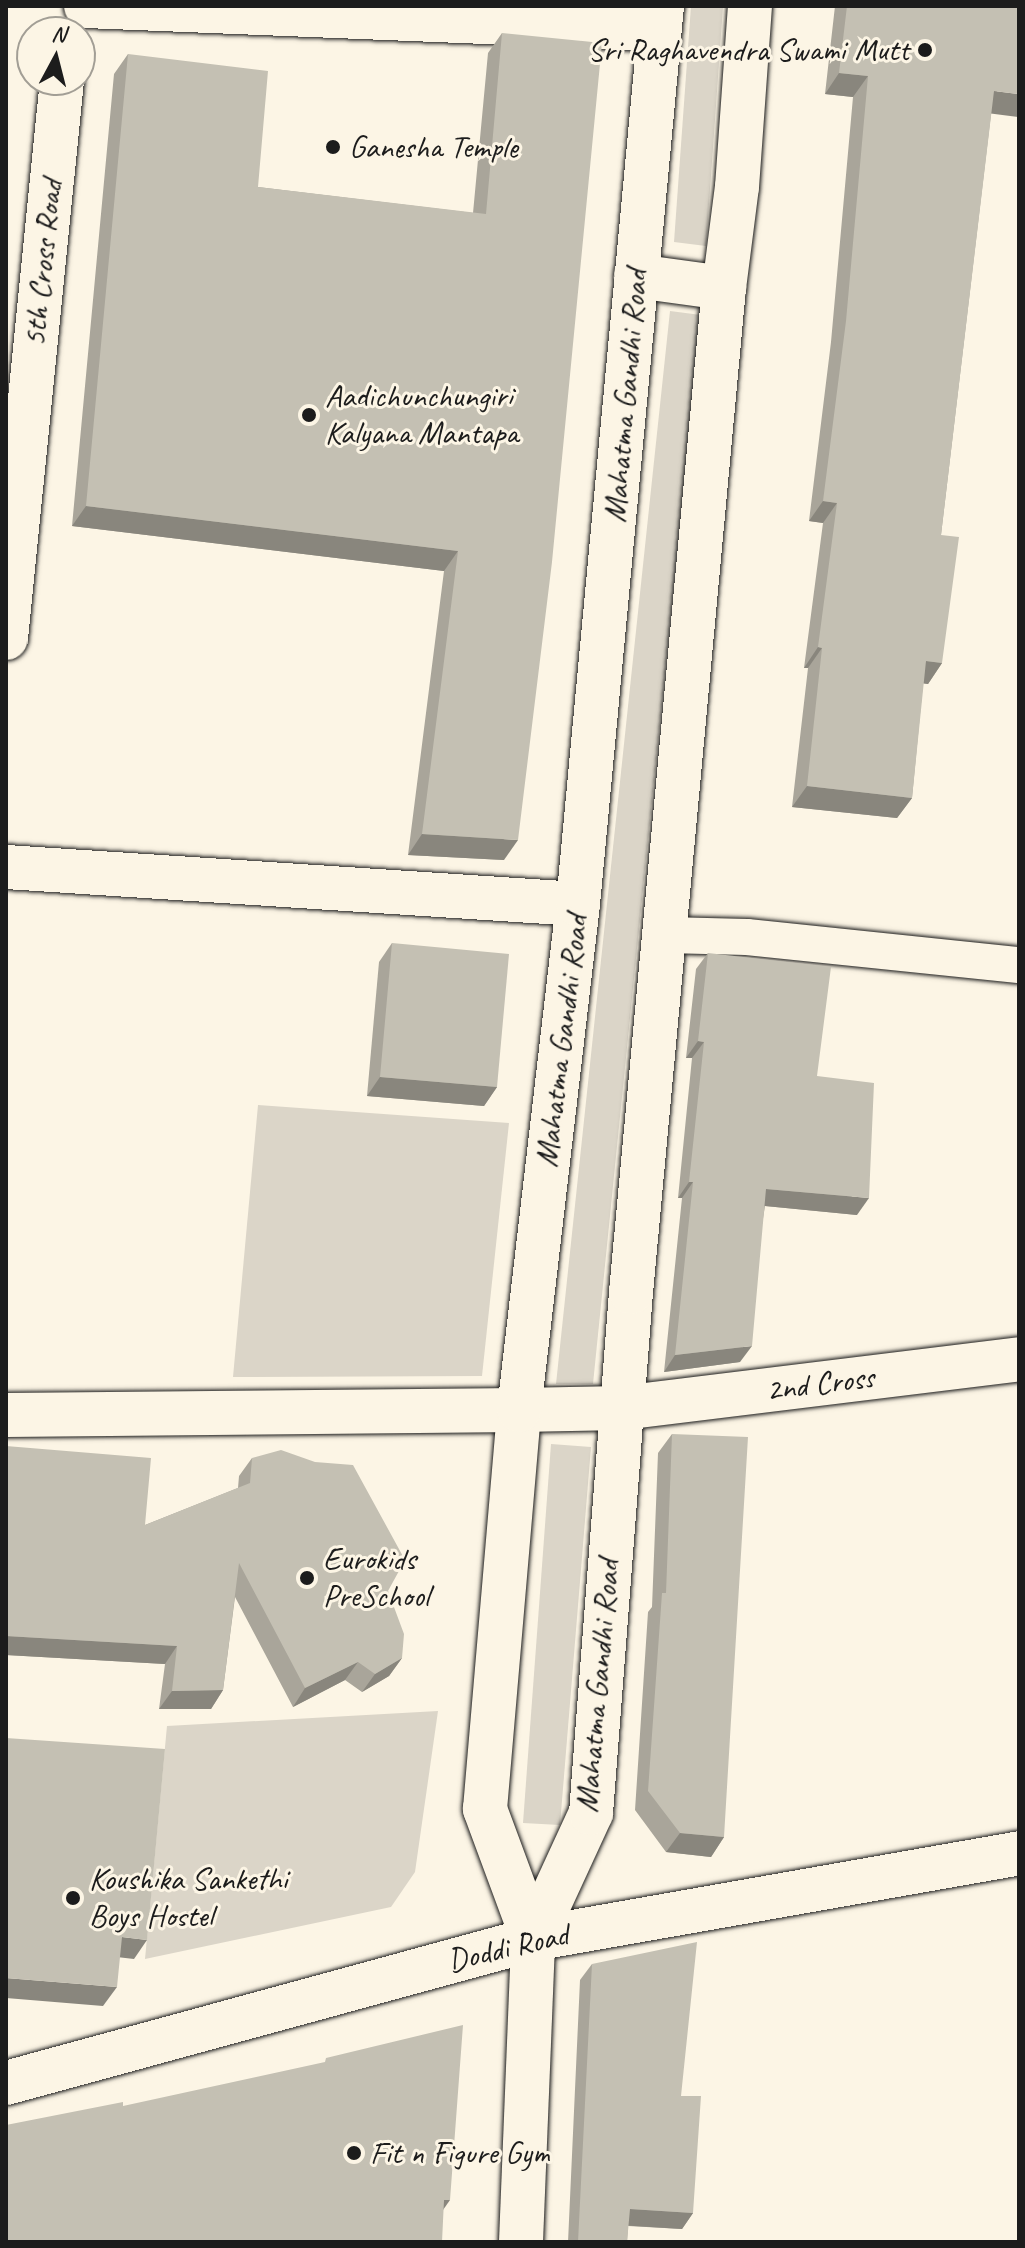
<!DOCTYPE html>
<style>
body{margin:0}
#map{position:relative;width:1025px;height:2248px;overflow:hidden;background:#fcf5e5;font-family:Caveat,sans-serif}
div>[style]{position:absolute}
[style*='--x']{left:calc(var(--x)*1px);top:calc(var(--y)*1px);width:calc(var(--w)*1px);rotate:calc(var(--a)*1deg)}
.green>*{inset:0;background:#dbd5c8}
.roads{filter:drop-shadow(0 0 2px #1c1c1c) drop-shadow(0 0 2px #1c1c1c)}
.lane>*{height:36px;margin:-18px;padding:0 18px;transform-origin:18px;border-radius:18px;background:#fcf5e5}
.street>*{height:44px;margin:-22px;padding:0 22px;transform-origin:22px;border-radius:22px;background:#fcf5e5}
.secondary>*{height:44px;margin:-22px;padding:0 22px;transform-origin:22px;border-radius:22px;background:#fcf5e5}
.wall>*{inset:0;background:#a9a59a}
.shaded-wall>*{inset:0;background:#89867d}
.building>*{inset:0;background:#c4c0b3}
.dots>*{width:22px;height:22px;translate:-50% -50%;box-sizing:border-box;border:4px solid #fcf5e5;border-radius:50%}
span{translate:-50% -50%;white-space:nowrap;text-align:center;line-height:1.15;-webkit-text-stroke:6px #fcf5e5;paint-order:stroke}
.poi-label{font-size:32px;color:#1c1c1c}
.right{translate:-100% -50%;text-align:right}
.left{translate:0 -50%;text-align:left}
.street-label{font-size:32px;color:#1c1c1c}
.frame{position:absolute;inset:0;border:8px solid #1c1c1c;pointer-events:none}
.north{position:absolute;left:16px;top:16px;width:80px;height:80px;box-sizing:border-box;background:#fcf5e5;border:2px solid #a29e95;border-radius:50%;rotate:7deg;font-size:22px;font-weight:700;line-height:32px;text-align:center;color:#1c1c1c}
.north::after{content:'';display:block;margin:auto;width:28px;height:36px;background:#1c1c1c;clip-path:polygon(50% 0,100% 100%,50% 72%,0 100%)}
</style>
<div id="map">
<div class="green">
<div style="clip-path:polygon(691px 6px,723px 6px,706px 246px,674px 242px)"></div>
<div style="clip-path:polygon(670px 311px,701px 315px,593px 1384px,556px 1384px)"></div>
<div style="clip-path:polygon(258px 1105px,509px 1123px,482px 1376px,233px 1377px)"></div>
<div style="clip-path:polygon(551px 1444px,591px 1447px,560px 1825px,523px 1823px)"></div>
<div style="clip-path:polygon(438px 1711px,415px 1872px,391px 1907px,145px 1959px,167px 1726px)"></div>
</div>
<div class="roads">
<div class="lane">
<div style="--x:666;--y:935;--w:81;--a:1.4"></div>
<div style="--x:747;--y:937;--w:273;--a:5.9"></div>
</div>
<div class="street">
<div style="--x:86;--y:6;--w:574;--a:2.29"></div>
<div style="--x:6;--y:638;--w:561;--a:-84.27"></div>
<div style="--x:6;--y:867;--w:573;--a:3.7"></div>
<div style="--x:622;--y:1408;--w:400;--a:-7"></div>
<div style="--x:6;--y:1415;--w:513;--a:-0.56"></div>
</div>
<div class="secondary">
<div style="--x:636;--y:276;--w:89;--a:7.8"></div>
<div style="--x:519;--y:1410;--w:103;--a:-1.1"></div>
<div style="--x:533;--y:1939;--w:139;--a:-65.3"></div>
<div style="--x:591;--y:1813;--w:523;--a:-85.61"></div>
<div style="--x:631;--y:1292;--w:1008;--a:-84.71"></div>
<div style="--x:724;--y:288;--w:102;--a:-82.7"></div>
<div style="--x:737;--y:187;--w:181;--a:-85.9"></div>
<div style="--x:6;--y:2083;--w:546;--a:-15.28"></div>
<div style="--x:533;--y:1939;--w:494;--a:-10"></div>
<div style="--x:521;--y:2242;--w:303;--a:-87.7"></div>
<div style="--x:533;--y:1939;--w:139;--a:-110.3"></div>
<div style="--x:485;--y:1809;--w:400;--a:-85.1"></div>
<div style="--x:519;--y:1410;--w:509;--a:-83.35"></div>
<div style="--x:578;--y:904;--w:902;--a:-84.66"></div>
</div>
</div>
<div class="wall">
<div style="clip-path:polygon(835px 6px,1019px 6px,991px 114px,941px 535px,942px 663px,928px 684px,923px 683px,912px 798px,897px 818px,792px 807px,808px 668px,804px 668px,823px 523px,809px 521px,831px 342px,853px 97px,825px 94px)"></div>
<div style="clip-path:polygon(502px 33px,504px 860px,408px 855px,444px 571px,72px 526px,114px 74px,128px 54px,258px 187px,473px 213px,488px 53px)"></div>
<div style="clip-path:polygon(392px 943px,497px 1087px,484px 1106px,367px 1096px,379px 962px)"></div>
<div style="clip-path:polygon(708px 953px,817px 1076px,857px 1215px,765px 1206px,740px 1362px,664px 1372px,682px 1198px,678px 1198px,692px 1058px,686px 1058px,696px 969px)"></div>
<div style="clip-path:polygon(672px 1434px,724px 1837px,711px 1857px,666px 1852px,635px 1810px,648px 1612px,652px 1607px,658px 1453px)"></div>
<div style="clip-path:polygon(6px 1446px,145px 1525px,238px 1488px,239px 1476px,252px 1458px,388px 1591px,402px 1658px,389px 1676px,362px 1692px,345px 1680px,293px 1707px,235px 1597px,223px 1690px,211px 1709px,159px 1709px,165px 1664px,6px 1655px)"></div>
<div style="clip-path:polygon(592px 1964px,681px 2096px,693px 2213px,682px 2229px,628px 2226px,627px 2242px,568px 2242px,580px 1980px)"></div>
</div>
<div class="shaded-wall">
<div style="clip-path:polygon(839px 73px,868px 76px,853px 97px,825px 94px)"></div>
<div style="clip-path:polygon(994px 91px,1019px 94px,1019px 117px,979px 112px)"></div>
<div style="clip-path:polygon(823px 501px,837px 503px,823px 523px,809px 521px)"></div>
<div style="clip-path:polygon(86px 506px,458px 551px,444px 571px,72px 526px)"></div>
<div style="clip-path:polygon(818px 647px,822px 648px,808px 668px,804px 668px)"></div>
<div style="clip-path:polygon(926px 661px,942px 663px,928px 684px,911px 682px)"></div>
<div style="clip-path:polygon(807px 786px,912px 798px,897px 818px,792px 807px)"></div>
<div style="clip-path:polygon(422px 834px,518px 840px,504px 860px,408px 855px)"></div>
<div style="clip-path:polygon(698px 1041px,704px 1042px,692px 1058px,686px 1058px)"></div>
<div style="clip-path:polygon(380px 1077px,497px 1087px,484px 1106px,367px 1096px)"></div>
<div style="clip-path:polygon(689px 1182px,693px 1182px,682px 1198px,678px 1198px)"></div>
<div style="clip-path:polygon(766px 1189px,869px 1198px,857px 1215px,755px 1205px)"></div>
<div style="clip-path:polygon(752px 1346px,740px 1362px,664px 1372px,675px 1355px)"></div>
<div style="clip-path:polygon(6px 1636px,177px 1646px,165px 1664px,6px 1655px)"></div>
<div style="clip-path:polygon(402px 1658px,389px 1676px,362px 1692px,375px 1674px)"></div>
<div style="clip-path:polygon(358px 1662px,345px 1680px,293px 1707px,305px 1688px)"></div>
<div style="clip-path:polygon(223px 1690px,211px 1709px,159px 1709px,172px 1691px)"></div>
<div style="clip-path:polygon(680px 1833px,724px 1837px,711px 1857px,666px 1852px)"></div>
<div style="clip-path:polygon(122px 1937px,147px 1940px,134px 1959px,108px 1956px)"></div>
<div style="clip-path:polygon(6px 1978px,117px 1987px,103px 2006px,6px 1998px)"></div>
<div style="clip-path:polygon(444px 2200px,450px 2200px,436px 2220px)"></div>
<div style="clip-path:polygon(630px 2209px,693px 2213px,682px 2229px,618px 2225px)"></div>
</div>
<div class="building">
<div style="clip-path:polygon(847px 6px,1019px 6px,1019px 94px,994px 91px,941px 535px,959px 537px,942px 663px,926px 661px,912px 798px,807px 786px,822px 648px,818px 647px,837px 503px,823px 501px,846px 321px,868px 76px,839px 73px)"></div>
<div style="clip-path:polygon(502px 33px,602px 43px,552px 562px,518px 840px,422px 834px,458px 551px,86px 506px,128px 54px,268px 71px,258px 187px,486px 214px)"></div>
<div style="clip-path:polygon(392px 943px,509px 954px,497px 1087px,380px 1077px)"></div>
<div style="clip-path:polygon(708px 953px,831px 967px,817px 1076px,874px 1083px,869px 1198px,766px 1189px,752px 1346px,675px 1355px,693px 1182px,689px 1182px,704px 1042px,698px 1041px)"></div>
<div style="clip-path:polygon(672px 1434px,748px 1437px,724px 1837px,680px 1833px,648px 1791px,662px 1593px,666px 1593px)"></div>
<div style="clip-path:polygon(6px 1446px,151px 1458px,145px 1525px,250px 1483px,252px 1458px,281px 1450px,315px 1462px,353px 1465px,405px 1560px,388px 1591px,404px 1634px,402px 1658px,375px 1674px,358px 1662px,305px 1688px,239px 1563px,223px 1690px,172px 1691px,177px 1646px,6px 1636px)"></div>
<div style="clip-path:polygon(6px 1738px,165px 1749px,147px 1940px,122px 1937px,117px 1987px,6px 1978px)"></div>
<div style="clip-path:polygon(697px 1942px,681px 2096px,701px 2096px,693px 2213px,630px 2209px,627px 2242px,578px 2242px,592px 1964px)"></div>
<div style="clip-path:polygon(463px 2025px,450px 2200px,444px 2200px,442px 2242px,6px 2242px,6px 2125px,123px 2102px,123px 2106px,325px 2062px,326px 2058px)"></div>
</div>
<div class="dots">
<div style="left:925px;top:50px;background:#1c1c1c"></div>
<div style="left:333px;top:147px;background:#1c1c1c"></div>
<div style="left:309px;top:415px;background:#1c1c1c"></div>
<div style="left:307px;top:1578px;background:#1c1c1c"></div>
<div style="left:73px;top:1898px;background:#1c1c1c"></div>
<div style="left:354px;top:2153px;background:#1c1c1c"></div>
</div>
<div class="poi-label">
<span class="right" style="left:909px;top:50px">Sri Raghavendra Swami Mutt</span>
<span class="left" style="left:349px;top:147px">Ganesha Temple</span>
<span class="left" style="left:325px;top:415px">Aadichunchungiri<br>Kalyana Mantapa</span>
<span class="left" style="left:323px;top:1578px">Eurokids<br>PreSchool</span>
<span class="left" style="left:89px;top:1898px">Koushika Sankethi<br>Boys Hostel</span>
<span class="left" style="left:370px;top:2153px">Fit n Figure Gym</span>
</div>
<div class="street-label">
<span style="left:43px;top:263px;rotate:-84deg">5th Cross Road</span>
<span style="left:626px;top:396px;rotate:-85deg">Mahatma Gandhi Road</span>
<span style="left:562px;top:1041px;rotate:-83deg">Mahatma Gandhi Road</span>
<span style="left:820px;top:1384px;rotate:-7deg">2nd Cross</span>
<span style="left:598px;top:1686px;rotate:-85deg">Mahatma Gandhi Road</span>
<span style="left:508px;top:1948px;rotate:-13deg">Doddi Road</span>
</div>
<div class="frame"></div>
<div class="north">N</div>
</div>
